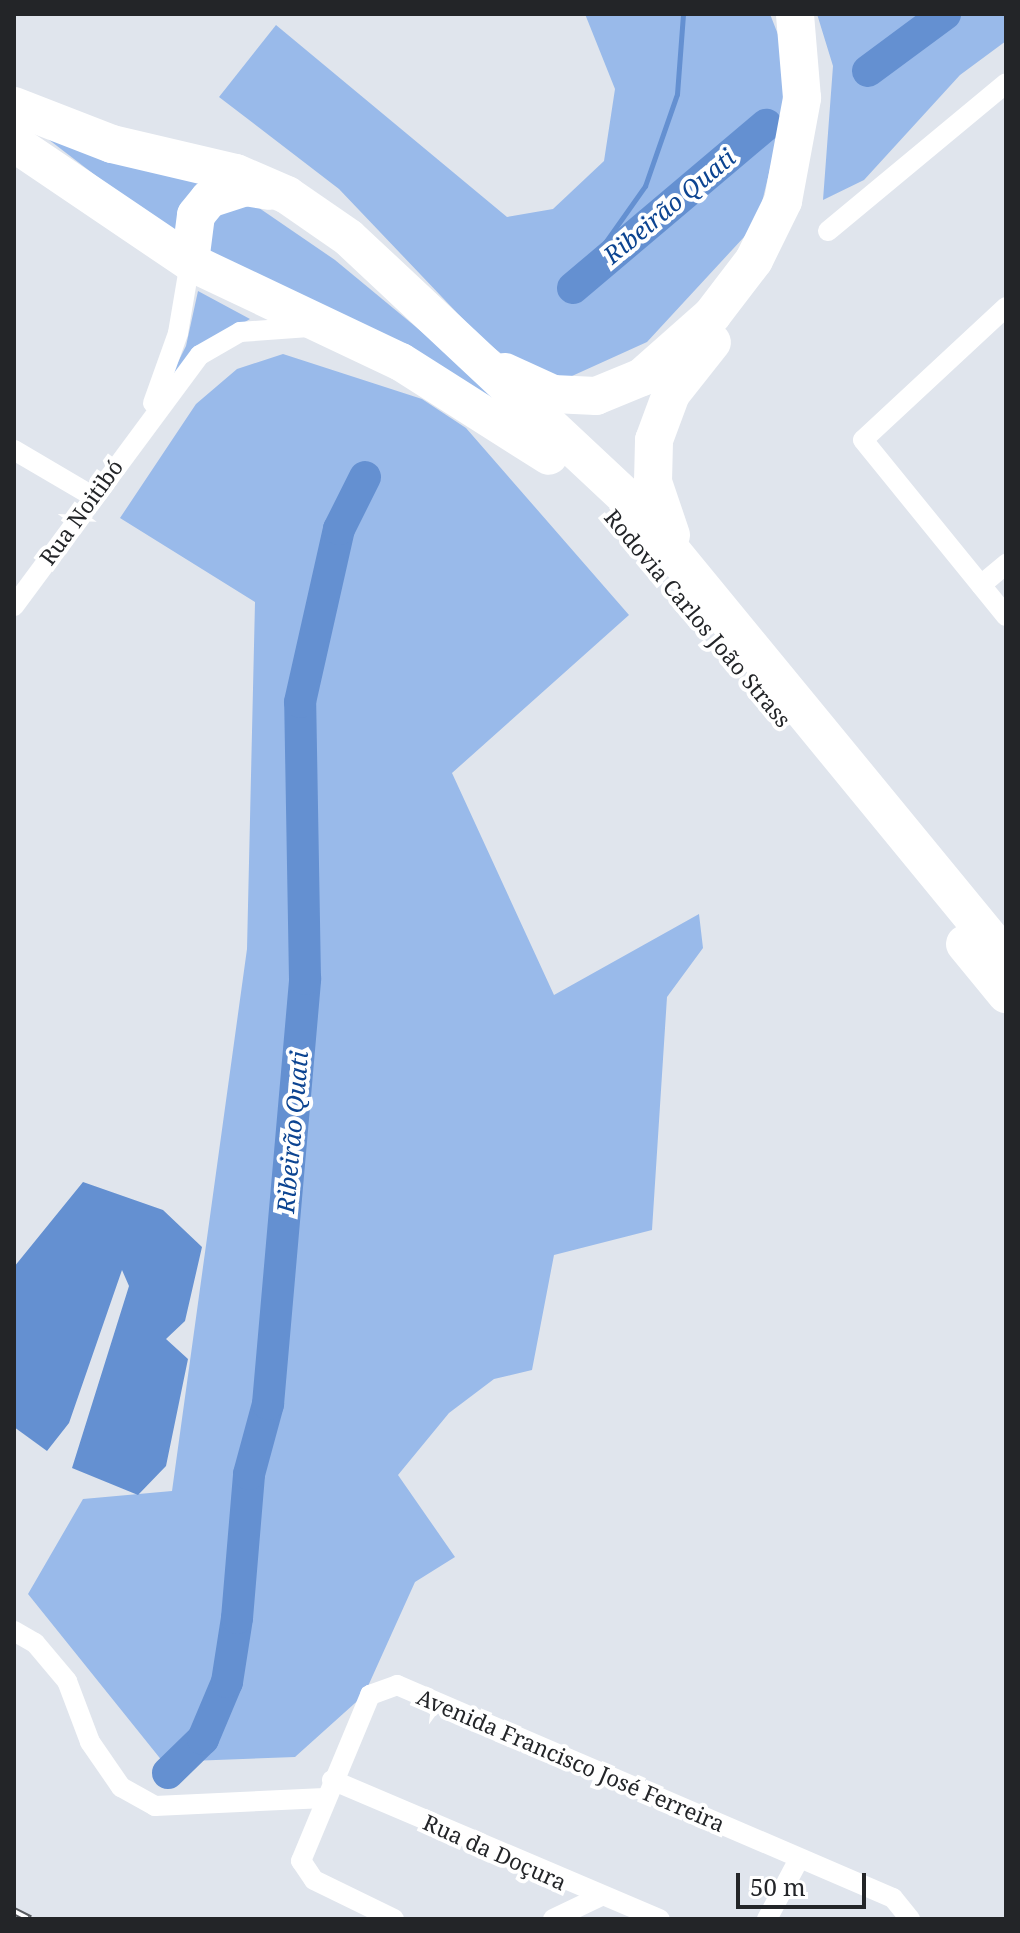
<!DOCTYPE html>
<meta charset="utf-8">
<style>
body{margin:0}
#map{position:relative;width:1020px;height:1933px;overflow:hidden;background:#e0e5ed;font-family:"Noto Serif",serif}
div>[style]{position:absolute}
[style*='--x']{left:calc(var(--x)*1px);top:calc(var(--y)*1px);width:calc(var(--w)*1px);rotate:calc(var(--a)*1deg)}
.green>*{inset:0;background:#99baea}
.water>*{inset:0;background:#6490d1}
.stream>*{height:5px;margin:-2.5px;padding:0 2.5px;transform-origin:2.5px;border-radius:2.5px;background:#6490d1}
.river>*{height:32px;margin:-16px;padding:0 16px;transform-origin:16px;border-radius:16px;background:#6490d1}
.street>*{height:20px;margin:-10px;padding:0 10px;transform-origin:10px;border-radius:10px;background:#fff}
.highway>*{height:38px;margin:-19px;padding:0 19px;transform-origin:19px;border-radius:19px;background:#fff}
.rail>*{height:8px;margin-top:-4px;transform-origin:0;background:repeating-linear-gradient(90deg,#fff 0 15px,#585b60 0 30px);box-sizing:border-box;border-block:2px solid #585b60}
span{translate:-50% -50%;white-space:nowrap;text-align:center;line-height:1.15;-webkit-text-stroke:8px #fff;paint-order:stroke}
.street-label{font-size:22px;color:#232528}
.water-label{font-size:24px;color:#0c4491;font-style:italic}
.frame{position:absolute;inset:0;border:16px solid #232528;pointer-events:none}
.scale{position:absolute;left:736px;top:1873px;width:130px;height:36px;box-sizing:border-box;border:4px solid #232528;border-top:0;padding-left:10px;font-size:24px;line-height:28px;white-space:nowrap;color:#232528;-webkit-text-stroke:6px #fff;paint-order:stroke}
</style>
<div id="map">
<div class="green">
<div style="clip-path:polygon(585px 14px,770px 14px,786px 55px,787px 98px,757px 223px,647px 342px,572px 376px,546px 380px,526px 373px,481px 338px,339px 189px,219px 97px,276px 25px,507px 217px,553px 209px,604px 161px,615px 89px)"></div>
<div style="clip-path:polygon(817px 14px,1006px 14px,1006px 41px,960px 75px,864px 180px,823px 200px,833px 66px)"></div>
<div style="clip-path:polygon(44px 136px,214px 182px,181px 241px)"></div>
<div style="clip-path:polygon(249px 201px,335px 260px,526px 418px,207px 254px,206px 221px)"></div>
<div style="clip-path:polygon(198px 291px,250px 319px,201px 348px,164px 390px,186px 346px)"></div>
<div style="clip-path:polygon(283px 354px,422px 399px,466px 428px,629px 615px,452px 773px,554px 995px,699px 914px,703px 948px,667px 997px,652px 1230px,554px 1255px,532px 1370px,494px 1379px,449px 1413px,398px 1475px,455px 1557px,415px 1582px,364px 1695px,295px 1757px,163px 1762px,28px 1594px,83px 1499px,172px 1491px,247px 949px,255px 602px,120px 518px,196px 404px,237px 369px)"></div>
</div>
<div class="water">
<div style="clip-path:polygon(83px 1182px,163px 1210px,202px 1247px,185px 1321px,166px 1339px,188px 1359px,166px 1466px,138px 1495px,72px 1468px,129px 1286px,122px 1270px,69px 1423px,47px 1451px,14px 1427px,14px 1267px)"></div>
</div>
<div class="stream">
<div style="--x:573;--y:288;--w:125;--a:-54.8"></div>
<div style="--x:645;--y:186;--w:97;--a:-70.8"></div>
<div style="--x:677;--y:94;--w:80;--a:-85.7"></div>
</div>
<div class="river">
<div style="--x:868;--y:71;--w:96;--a:-36.5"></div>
<div style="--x:573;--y:288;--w:253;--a:-40.2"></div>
<div style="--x:168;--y:1773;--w:49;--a:-44.2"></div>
<div style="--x:203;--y:1739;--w:62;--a:-67.2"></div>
<div style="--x:227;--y:1682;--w:65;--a:-81.1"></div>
<div style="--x:237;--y:1618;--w:144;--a:-85.2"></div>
<div style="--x:249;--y:1474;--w:73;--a:-74.8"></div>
<div style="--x:268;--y:1404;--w:427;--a:-85"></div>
<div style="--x:305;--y:979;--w:277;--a:-91"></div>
<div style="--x:300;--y:702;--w:177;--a:-77.3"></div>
<div style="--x:339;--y:529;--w:58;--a:-63.4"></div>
</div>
<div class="street">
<div style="--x:828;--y:231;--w:231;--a:-39.7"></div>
<div style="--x:1006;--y:307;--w:195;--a:137.1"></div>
<div style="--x:863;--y:440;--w:227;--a:50.9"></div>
<div style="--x:153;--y:403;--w:74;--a:-70.3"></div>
<div style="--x:178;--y:333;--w:72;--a:-80.4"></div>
<div style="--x:14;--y:450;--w:93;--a:30.4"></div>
<div style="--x:981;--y:585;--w:33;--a:-40"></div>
<div style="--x:14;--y:606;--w:312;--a:-53.5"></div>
<div style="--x:200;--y:355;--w:46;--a:-29.9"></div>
<div style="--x:240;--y:332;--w:69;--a:-4.1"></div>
<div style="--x:14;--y:1631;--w:24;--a:30"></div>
<div style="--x:35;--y:1643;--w:50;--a:49.9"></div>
<div style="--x:67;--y:1681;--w:65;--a:69.3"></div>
<div style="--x:90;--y:1742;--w:55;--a:55.4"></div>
<div style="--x:121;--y:1787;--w:39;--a:29"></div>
<div style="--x:155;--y:1806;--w:170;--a:-2.7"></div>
<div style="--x:332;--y:1780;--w:356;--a:23"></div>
<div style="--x:394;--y:1919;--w:89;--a:-154"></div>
<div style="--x:314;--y:1880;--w:23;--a:-124"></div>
<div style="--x:301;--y:1861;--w:180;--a:-67.4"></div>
<div style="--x:370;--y:1695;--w:29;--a:-20"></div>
<div style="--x:397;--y:1685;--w:540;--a:23.24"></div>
<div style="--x:893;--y:1898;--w:27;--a:51"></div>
<div style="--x:553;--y:1919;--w:51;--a:-25.6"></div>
<div style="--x:767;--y:1919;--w:68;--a:-61.9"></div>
</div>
<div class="highway">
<div style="--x:14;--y:106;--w:105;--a:21.2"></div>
<div style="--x:112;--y:144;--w:127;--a:13.2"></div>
<div style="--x:236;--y:173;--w:56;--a:23.3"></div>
<div style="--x:287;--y:195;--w:75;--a:34.7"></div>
<div style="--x:349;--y:238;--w:391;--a:43.1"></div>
<div style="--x:634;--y:505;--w:586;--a:50.61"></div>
<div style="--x:14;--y:143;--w:212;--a:34.1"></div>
<div style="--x:190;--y:262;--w:233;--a:25.4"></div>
<div style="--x:401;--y:362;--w:175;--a:32.4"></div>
<div style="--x:190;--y:262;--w:47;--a:-82.7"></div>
<div style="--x:196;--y:215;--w:21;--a:-51"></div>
<div style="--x:209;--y:199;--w:38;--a:-18"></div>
<div style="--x:245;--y:187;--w:24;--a:9"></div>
<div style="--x:505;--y:372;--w:53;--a:24.6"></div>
<div style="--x:553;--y:394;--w:43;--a:2.7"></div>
<div style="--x:596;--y:396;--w:50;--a:-22.4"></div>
<div style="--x:642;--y:377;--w:94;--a:-41.5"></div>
<div style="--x:712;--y:315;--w:69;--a:-52.6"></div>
<div style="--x:754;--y:260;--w:66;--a:-63.8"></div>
<div style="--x:783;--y:201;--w:105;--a:-79.5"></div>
<div style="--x:802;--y:98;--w:84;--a:-94.8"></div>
<div style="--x:671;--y:535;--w:56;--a:-108.8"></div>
<div style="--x:653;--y:482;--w:42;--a:-88.6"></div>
<div style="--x:654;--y:440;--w:49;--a:-69.7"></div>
<div style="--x:671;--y:394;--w:66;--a:-51.7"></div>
<div style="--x:965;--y:944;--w:65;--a:50.6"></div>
</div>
<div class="rail">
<div style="--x:14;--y:1911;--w:18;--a:27"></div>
</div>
<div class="street-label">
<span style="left:81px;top:512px;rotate:-54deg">Rua Noitibó</span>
<span style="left:698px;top:618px;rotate:50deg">Rodovia Carlos João Strass</span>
<span style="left:571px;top:1760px;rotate:23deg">Avenida Francisco José Ferreira</span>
<span style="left:495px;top:1852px;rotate:24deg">Rua da Doçura</span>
</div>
<div class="water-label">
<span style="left:669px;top:206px;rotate:-40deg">Ribeirão Quati</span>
<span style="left:292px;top:1132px;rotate:-85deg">Ribeirão Quati</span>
</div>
<div class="frame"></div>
<div class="scale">50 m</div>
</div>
